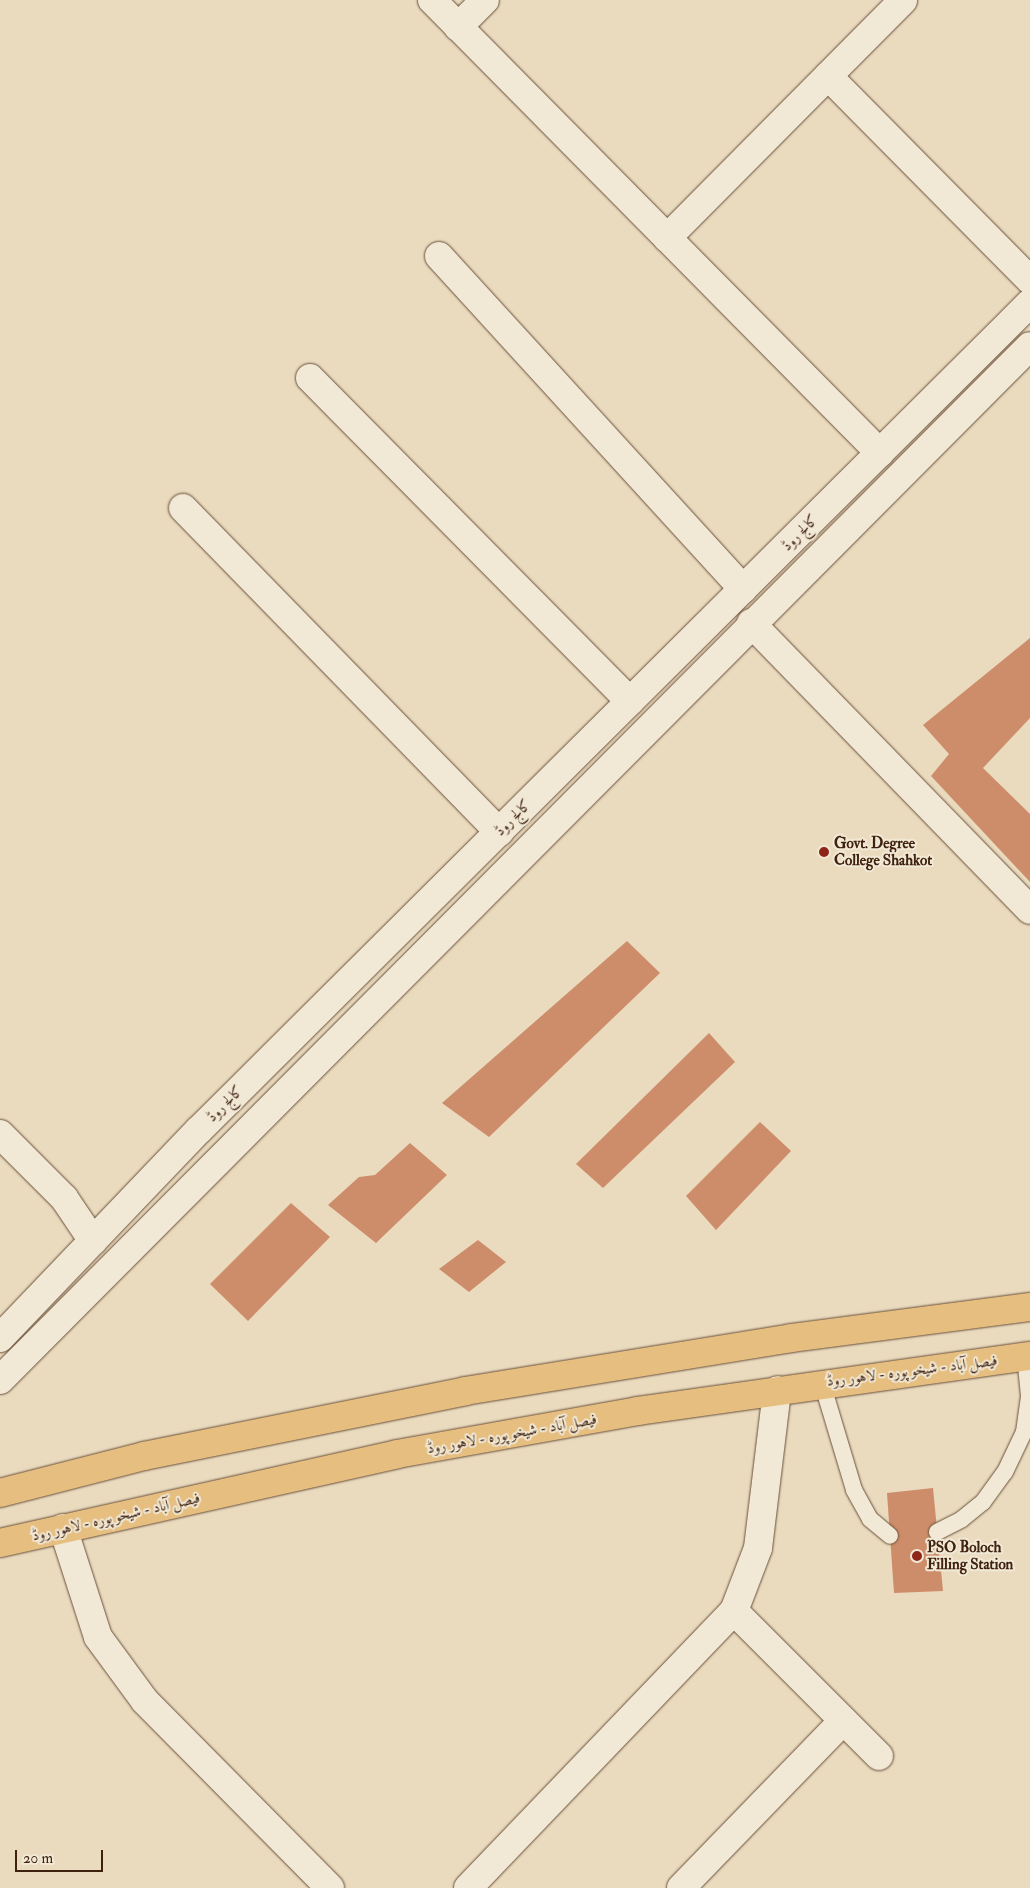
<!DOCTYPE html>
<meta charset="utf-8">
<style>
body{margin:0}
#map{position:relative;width:1030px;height:1888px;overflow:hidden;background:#eadbbf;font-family:"IM FELL Double Pica",Amiri,serif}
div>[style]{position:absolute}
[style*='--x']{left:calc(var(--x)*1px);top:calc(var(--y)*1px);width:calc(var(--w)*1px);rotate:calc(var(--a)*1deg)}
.building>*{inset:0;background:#cd8d6a}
.roads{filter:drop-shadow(0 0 1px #6a503a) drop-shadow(0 0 1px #6a503a)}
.service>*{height:16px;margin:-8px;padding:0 8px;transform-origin:8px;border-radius:8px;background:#f1e8d5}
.minor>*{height:28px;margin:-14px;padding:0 14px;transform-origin:14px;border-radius:14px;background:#f1e8d5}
.tertiary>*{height:28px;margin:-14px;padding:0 14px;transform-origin:14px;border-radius:14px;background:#f1e8d5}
.trunk>*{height:28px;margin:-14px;padding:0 14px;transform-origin:14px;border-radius:14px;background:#e5be80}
.dots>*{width:14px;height:14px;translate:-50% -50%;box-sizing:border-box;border:2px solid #f1e8d5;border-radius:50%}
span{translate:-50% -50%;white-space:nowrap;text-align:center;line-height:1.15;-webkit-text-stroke:4px #f1e8d5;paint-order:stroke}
.street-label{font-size:15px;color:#3f220e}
.poi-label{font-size:15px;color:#3f220e;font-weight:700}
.left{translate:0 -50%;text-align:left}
.scale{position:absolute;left:15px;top:1850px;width:88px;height:22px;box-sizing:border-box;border:2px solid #3f220e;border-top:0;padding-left:6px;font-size:15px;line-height:18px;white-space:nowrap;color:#3f220e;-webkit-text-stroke:4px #f1e8d5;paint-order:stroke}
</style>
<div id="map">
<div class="building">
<div style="clip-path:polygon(1030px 638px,1030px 718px,983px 768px,1030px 814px,1030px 882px,931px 776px,949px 754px,923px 725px)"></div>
<div style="clip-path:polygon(627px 941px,660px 973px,489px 1137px,442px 1103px)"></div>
<div style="clip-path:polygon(709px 1033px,735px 1062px,603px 1188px,576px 1164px)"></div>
<div style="clip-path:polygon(760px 1122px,791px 1151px,716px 1230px,686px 1196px)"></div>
<div style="clip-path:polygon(410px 1143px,447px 1175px,376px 1243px,328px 1205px,359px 1177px,375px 1175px)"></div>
<div style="clip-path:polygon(291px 1203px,330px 1237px,248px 1321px,210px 1284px)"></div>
<div style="clip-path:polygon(478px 1240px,506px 1262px,469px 1292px,439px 1269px)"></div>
<div style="clip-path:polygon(933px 1488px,943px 1591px,894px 1593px,887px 1493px)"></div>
</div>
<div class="roads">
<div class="service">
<div style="--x:822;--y:1383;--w:112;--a:73.3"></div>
<div style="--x:854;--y:1490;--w:33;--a:61"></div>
<div style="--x:870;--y:1519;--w:26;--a:40"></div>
<div style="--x:937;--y:1532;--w:28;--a:-27"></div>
<div style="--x:962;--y:1519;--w:27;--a:-39"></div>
<div style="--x:983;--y:1502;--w:37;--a:-54"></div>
<div style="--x:1005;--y:1472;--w:44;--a:-64.6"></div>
<div style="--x:1024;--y:1432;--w:36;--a:-82"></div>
<div style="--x:1029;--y:1396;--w:40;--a:-95.7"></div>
</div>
<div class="minor">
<div style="--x:432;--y:0;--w:637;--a:45.32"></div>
<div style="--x:458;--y:27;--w:38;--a:-45"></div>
<div style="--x:828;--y:76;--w:287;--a:45.3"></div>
<div style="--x:667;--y:238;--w:335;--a:-45.2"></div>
<div style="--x:439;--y:256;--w:451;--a:47.6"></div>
<div style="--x:310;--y:378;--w:455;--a:45.3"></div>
<div style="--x:183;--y:508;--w:453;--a:45.7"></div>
<div style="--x:751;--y:623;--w:400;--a:45.8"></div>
<div style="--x:0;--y:1134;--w:91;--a:45"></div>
<div style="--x:64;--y:1198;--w:52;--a:56"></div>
<div style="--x:63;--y:1528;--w:114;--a:72.2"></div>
<div style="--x:98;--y:1637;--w:79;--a:53.7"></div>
<div style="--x:145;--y:1701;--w:263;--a:45.3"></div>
<div style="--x:734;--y:1611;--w:205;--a:45"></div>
<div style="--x:468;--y:1888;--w:384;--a:-46.2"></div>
<div style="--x:734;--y:1611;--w:67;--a:-69.1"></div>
<div style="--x:758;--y:1548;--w:159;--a:-83.1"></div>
<div style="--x:681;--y:1888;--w:233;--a:-45.9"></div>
</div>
<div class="tertiary">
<div style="--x:0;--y:1338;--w:288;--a:-46.3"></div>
<div style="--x:199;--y:1130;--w:1172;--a:-44.86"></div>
<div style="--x:0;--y:1380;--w:1459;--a:-45.11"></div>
</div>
<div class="trunk">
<div style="--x:0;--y:1493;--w:149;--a:-14.4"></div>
<div style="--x:144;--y:1456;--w:328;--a:-11.4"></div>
<div style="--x:465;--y:1391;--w:330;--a:-9.2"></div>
<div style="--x:791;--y:1338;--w:241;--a:-7.4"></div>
<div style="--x:0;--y:1543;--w:407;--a:-12.6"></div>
<div style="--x:397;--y:1454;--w:245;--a:-10.1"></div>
<div style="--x:638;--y:1411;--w:396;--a:-8"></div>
</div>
</div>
<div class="dots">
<div style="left:824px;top:852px;background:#8f2418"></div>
<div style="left:917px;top:1556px;background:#8f2418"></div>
</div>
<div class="street-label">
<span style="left:800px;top:533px;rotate:-45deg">کالج روڈ</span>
<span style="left:513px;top:818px;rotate:-45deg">کالج روڈ</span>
<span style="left:225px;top:1104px;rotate:-45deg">کالج روڈ</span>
<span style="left:912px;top:1371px;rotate:-7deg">فیصل آباد - شیخو پورہ - لاہور روڈ</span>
<span style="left:512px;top:1434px;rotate:-10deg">فیصل آباد - شیخو پورہ - لاہور روڈ</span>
<span style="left:116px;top:1517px;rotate:-13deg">فیصل آباد - شیخو پورہ - لاہور روڈ</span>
</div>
<div class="poi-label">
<span class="left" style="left:834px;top:852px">Govt. Degree<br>College Shahkot</span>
<span class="left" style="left:927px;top:1556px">PSO Boloch<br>Filling Station</span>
</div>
<div class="scale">20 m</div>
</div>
